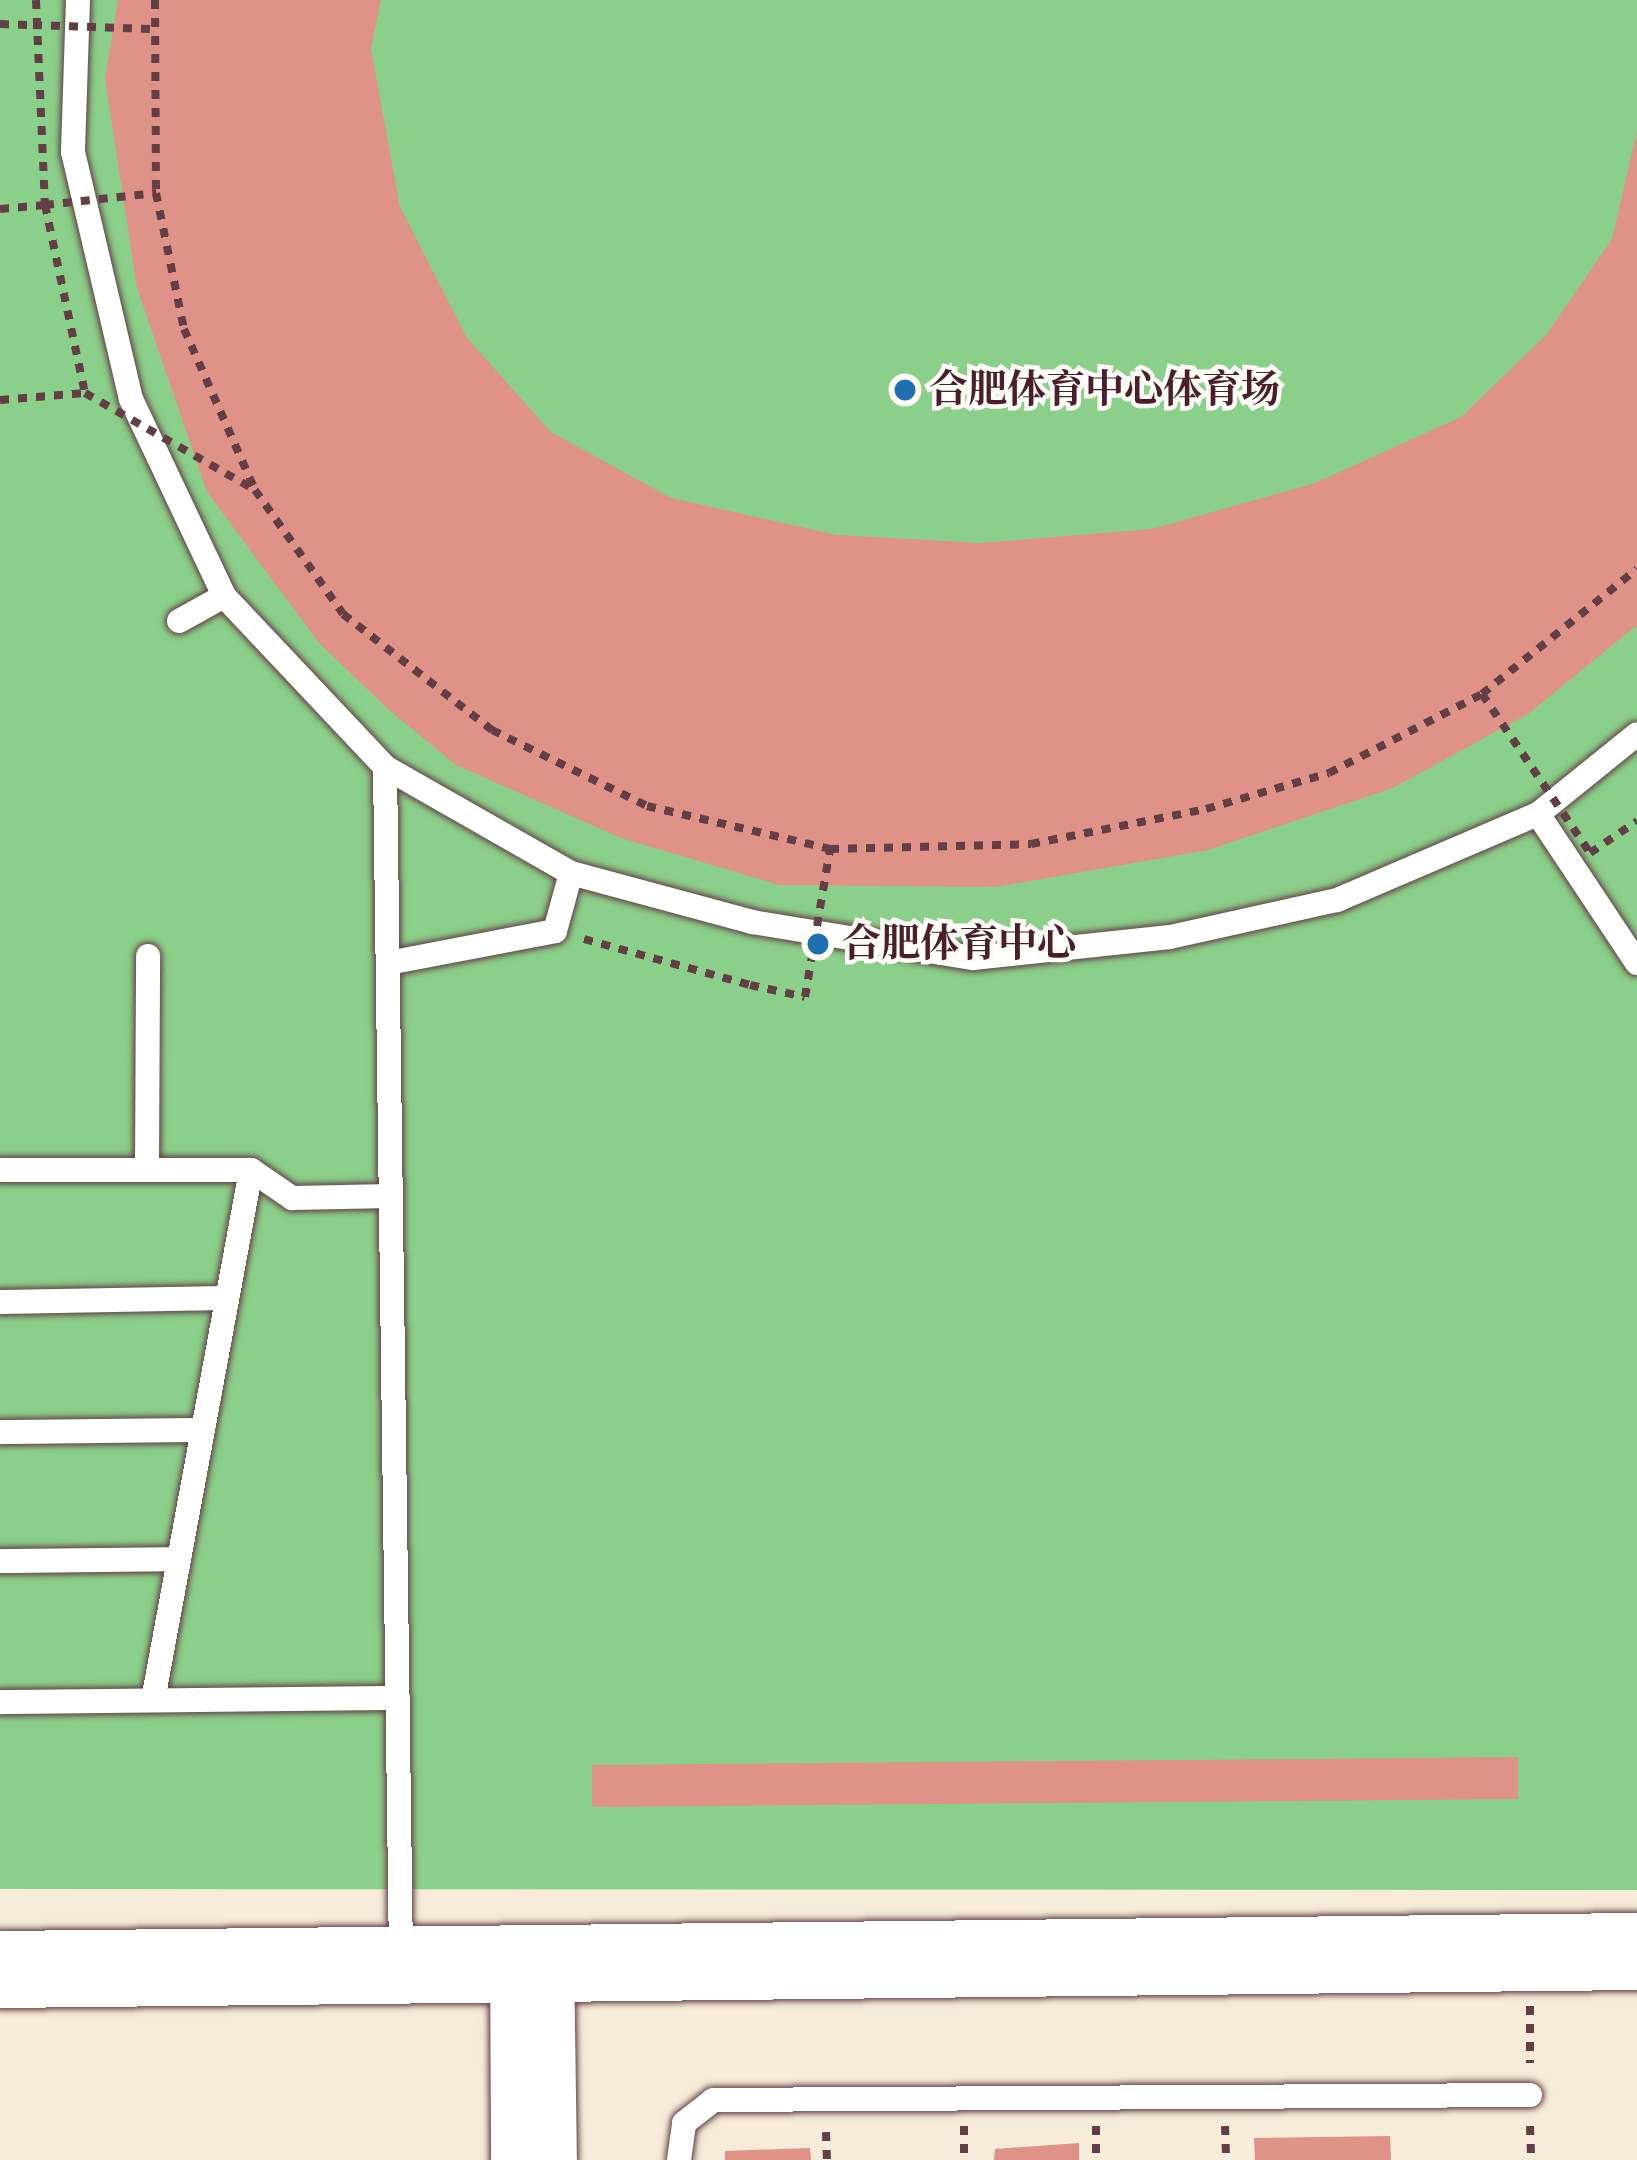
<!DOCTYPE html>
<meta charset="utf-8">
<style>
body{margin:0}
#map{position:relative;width:1637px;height:2160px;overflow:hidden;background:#f6ecd9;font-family:Cardo,"Noto Serif SC",serif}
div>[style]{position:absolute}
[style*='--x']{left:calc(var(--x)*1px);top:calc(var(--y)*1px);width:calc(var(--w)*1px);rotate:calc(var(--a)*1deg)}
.green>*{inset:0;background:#8bd08a}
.building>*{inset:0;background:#de9288}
.path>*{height:8px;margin-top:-4px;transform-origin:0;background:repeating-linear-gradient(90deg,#643e45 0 9px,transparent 0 18px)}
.roads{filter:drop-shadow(0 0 3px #643e45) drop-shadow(0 0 3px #643e45)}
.service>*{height:24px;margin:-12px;padding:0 12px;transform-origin:12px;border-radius:12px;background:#fff}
.minor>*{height:45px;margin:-22.5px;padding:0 22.5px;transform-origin:22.5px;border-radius:22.5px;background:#fff}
.path-bridge>*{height:8px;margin-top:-4px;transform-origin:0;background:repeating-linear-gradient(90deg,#643e45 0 9px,transparent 0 18px)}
.dots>*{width:33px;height:33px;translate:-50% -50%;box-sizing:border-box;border:6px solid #fdfcf7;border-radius:50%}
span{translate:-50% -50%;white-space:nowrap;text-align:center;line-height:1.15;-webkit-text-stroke:9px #fdfcf7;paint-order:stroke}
.poi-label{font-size:39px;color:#4a1f2b;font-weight:700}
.left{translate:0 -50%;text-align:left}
</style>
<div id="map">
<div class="green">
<div style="clip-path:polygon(0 0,1637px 0,1637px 1890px,0 1889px)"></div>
</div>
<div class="building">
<div style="clip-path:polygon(118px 0,381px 0,371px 49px,400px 207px,467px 338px,551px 432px,671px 498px,837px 535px,980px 543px,1152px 529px,1315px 483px,1461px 417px,1546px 335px,1612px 239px,1637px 131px,1637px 625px,1528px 714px,1393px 788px,1208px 850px,996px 887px,779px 885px,621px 838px,456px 765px,389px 710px,319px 643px,207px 492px,137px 288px,105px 79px)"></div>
<div style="clip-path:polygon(1518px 1757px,1518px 1799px,592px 1807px,592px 1765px)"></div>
<div style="clip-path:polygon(1390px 2136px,1391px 2160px,1255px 2160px,1254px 2138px)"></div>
<div style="clip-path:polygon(1079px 2143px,1079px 2160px,994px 2160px,995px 2149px)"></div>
<div style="clip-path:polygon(810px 2148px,811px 2160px,725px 2160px,725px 2151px)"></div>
</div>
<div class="path">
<div style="--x:155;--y:0;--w:193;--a:89.7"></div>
<div style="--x:156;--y:193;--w:139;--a:78.4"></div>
<div style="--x:184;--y:329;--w:176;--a:66.2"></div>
<div style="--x:255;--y:490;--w:152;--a:54.6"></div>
<div style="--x:343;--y:614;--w:189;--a:37.9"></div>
<div style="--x:492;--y:730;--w:173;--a:26.1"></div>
<div style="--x:647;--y:806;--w:188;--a:13.2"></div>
<div style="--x:830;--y:849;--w:201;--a:-1.4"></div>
<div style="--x:1031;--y:844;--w:178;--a:-11.3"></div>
<div style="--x:1206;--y:809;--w:128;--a:-16.3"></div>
<div style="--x:1329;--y:773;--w:172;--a:-27.3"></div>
<div style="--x:1482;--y:694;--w:199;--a:-38.9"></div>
<div style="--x:0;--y:24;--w:33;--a:2"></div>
<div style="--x:0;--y:209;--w:45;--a:-5.1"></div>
<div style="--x:0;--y:400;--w:85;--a:-4.7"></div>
<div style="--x:584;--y:939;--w:172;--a:15.5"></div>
<div style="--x:1530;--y:2006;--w:57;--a:90"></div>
<div style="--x:964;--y:2126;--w:34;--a:90"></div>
<div style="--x:1096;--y:2126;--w:34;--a:90"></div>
<div style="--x:1225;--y:2126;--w:34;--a:88"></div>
<div style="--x:1530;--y:2126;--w:34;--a:88"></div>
<div style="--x:826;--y:2132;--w:28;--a:88"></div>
</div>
<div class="roads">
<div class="service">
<div style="--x:78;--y:0;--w:152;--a:91.9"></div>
<div style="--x:73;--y:152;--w:254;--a:76.8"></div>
<div style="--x:131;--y:399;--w:218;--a:64.7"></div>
<div style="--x:224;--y:596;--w:235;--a:46.7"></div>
<div style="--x:385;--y:767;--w:214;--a:29.7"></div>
<div style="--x:571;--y:873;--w:188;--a:15.1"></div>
<div style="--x:752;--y:922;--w:224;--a:9.3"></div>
<div style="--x:973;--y:958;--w:198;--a:-6.1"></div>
<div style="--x:1170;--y:937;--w:171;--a:-12.5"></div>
<div style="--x:1337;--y:900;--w:219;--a:-23.2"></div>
<div style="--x:1538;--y:814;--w:127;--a:-38.9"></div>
<div style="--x:179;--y:621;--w:51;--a:-29.1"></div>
<div style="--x:385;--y:767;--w:1189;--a:89.23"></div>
<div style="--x:1538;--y:814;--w:179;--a:56.4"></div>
<div style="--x:388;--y:963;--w:170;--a:-10.8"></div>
<div style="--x:555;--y:931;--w:60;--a:-74.6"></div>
<div style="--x:147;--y:1168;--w:212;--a:-89.7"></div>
<div style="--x:0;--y:1170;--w:251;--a:0"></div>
<div style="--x:251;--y:1170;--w:50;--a:34.3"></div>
<div style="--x:292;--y:1198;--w:99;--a:-1.2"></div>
<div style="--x:0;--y:1302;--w:227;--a:-1"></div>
<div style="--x:0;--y:1432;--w:203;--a:-0.6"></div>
<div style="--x:0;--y:1561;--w:179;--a:-0.6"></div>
<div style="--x:153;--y:1700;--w:539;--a:-79.52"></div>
<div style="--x:0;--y:1702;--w:398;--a:-0.6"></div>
<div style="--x:679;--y:2160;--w:37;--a:-82"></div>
<div style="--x:684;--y:2123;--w:37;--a:-38"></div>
<div style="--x:713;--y:2100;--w:817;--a:-0.35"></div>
</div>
<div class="minor">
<div style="--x:512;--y:1949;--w:211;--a:89.7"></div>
<div style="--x:0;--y:1953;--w:1637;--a:-0.63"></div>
<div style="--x:551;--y:1953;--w:207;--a:89.2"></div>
<div style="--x:0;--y:1985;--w:1637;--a:-0.63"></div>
</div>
</div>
<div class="path-bridge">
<div style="--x:36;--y:0;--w:205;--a:87.5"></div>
<div style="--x:45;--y:205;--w:192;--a:78"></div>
<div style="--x:85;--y:393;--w:196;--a:29.7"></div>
<div style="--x:33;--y:25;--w:117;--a:2"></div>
<div style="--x:45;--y:205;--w:112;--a:-6.2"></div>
<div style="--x:1482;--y:694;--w:192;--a:55.8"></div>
<div style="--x:1590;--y:853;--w:57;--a:-34.2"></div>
<div style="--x:750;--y:985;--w:56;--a:12.3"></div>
<div style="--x:805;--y:997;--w:150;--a:-80.4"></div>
</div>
<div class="dots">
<div style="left:905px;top:390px;background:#1f6fb2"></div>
<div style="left:818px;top:944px;background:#1f6fb2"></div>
</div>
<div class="poi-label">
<span class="left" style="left:929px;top:390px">合肥体育中心体育场</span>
<span class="left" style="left:842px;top:944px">合肥体育中心</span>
</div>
</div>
